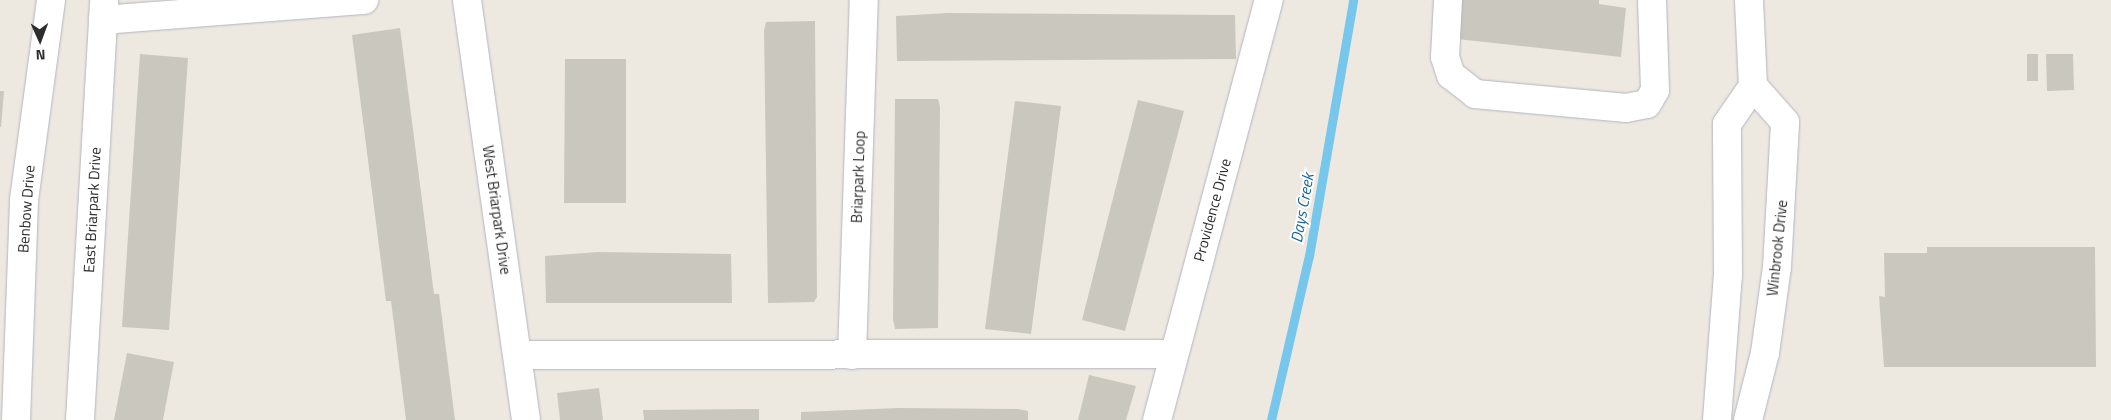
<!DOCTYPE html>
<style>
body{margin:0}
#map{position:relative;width:2111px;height:420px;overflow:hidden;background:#eee9e0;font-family:"Titillium Web",sans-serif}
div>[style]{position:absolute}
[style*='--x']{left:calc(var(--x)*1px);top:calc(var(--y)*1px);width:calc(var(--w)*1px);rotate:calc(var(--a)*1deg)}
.stream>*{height:9px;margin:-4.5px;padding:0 4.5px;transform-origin:4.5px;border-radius:4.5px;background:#77c6ec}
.building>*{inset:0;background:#cac7be}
.roads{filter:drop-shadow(0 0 1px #b3b5c0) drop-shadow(0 0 1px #b3b5c0)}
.minor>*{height:28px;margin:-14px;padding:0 14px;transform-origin:14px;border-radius:14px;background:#fff}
span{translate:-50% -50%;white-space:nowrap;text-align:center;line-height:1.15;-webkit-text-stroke:4px #fff;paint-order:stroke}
.street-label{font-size:15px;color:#2d2d2d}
.water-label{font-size:16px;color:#12659c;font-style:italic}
.north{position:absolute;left:15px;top:15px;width:50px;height:50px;-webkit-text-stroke:4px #fff;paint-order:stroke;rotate:178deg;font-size:14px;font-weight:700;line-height:20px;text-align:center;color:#2d2d2d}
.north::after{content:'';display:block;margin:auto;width:18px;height:22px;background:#2d2d2d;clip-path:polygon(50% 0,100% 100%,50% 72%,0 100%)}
</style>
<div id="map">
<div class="stream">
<div style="--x:1271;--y:420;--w:168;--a:-77"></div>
<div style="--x:1309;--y:256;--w:260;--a:-80.2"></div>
</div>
<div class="building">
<div style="clip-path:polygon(1462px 0,1599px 0,1599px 4px,1626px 8px,1621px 57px,1457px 39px)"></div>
<div style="clip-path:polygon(948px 13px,1235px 15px,1236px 59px,897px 61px,896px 16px)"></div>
<div style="clip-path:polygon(815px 21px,817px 297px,814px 302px,768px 303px,764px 30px,766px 22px)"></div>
<div style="clip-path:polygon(400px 28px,434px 294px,439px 294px,455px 420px,406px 420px,391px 301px,386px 301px,352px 35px)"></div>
<div style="clip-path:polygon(140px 54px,188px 58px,169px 330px,122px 327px)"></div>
<div style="clip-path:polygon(2027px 54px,2038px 54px,2038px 81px,2027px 81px)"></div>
<div style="clip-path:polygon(2046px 54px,2073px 54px,2074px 90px,2047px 91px)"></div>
<div style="clip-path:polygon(565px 59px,626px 59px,626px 203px,564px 203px)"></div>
<div style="clip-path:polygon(0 91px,4px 91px,1px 127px,0 127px)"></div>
<div style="clip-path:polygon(895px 99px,938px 99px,940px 107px,938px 328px,895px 329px,893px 319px)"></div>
<div style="clip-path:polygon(1138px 100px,1184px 111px,1125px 331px,1082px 320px)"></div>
<div style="clip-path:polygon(1015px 101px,1061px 106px,1031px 334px,985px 329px)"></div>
<div style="clip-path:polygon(1927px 247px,2095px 247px,2096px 367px,1884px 367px,1879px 296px,1885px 297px,1884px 253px,1927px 253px)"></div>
<div style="clip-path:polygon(598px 252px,731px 254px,732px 303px,546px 303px,545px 256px)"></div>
<div style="clip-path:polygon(127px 353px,174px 362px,163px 420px,114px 420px)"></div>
<div style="clip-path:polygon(1089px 375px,1136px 386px,1126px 420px,1078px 420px)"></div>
<div style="clip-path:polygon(599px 388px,603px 420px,560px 420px,557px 393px)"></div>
<div style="clip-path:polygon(899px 408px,1018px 409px,1028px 411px,1028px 420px,801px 420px,801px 412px)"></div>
<div style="clip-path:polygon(759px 409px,759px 420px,644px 420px,643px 410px)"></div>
</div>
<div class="roads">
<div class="minor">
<div style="--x:467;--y:0;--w:424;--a:82"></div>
<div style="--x:1448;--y:0;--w:57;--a:93"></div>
<div style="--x:1445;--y:57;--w:19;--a:72"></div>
<div style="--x:1451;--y:75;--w:31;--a:38"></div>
<div style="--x:1475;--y:94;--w:152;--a:5.3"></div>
<div style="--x:1626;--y:108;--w:21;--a:-11"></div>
<div style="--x:1647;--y:104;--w:16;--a:-60"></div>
<div style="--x:1655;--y:90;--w:90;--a:-91.9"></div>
<div style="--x:103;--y:20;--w:262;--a:-4.4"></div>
<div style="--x:518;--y:355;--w:654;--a:-0.09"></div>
<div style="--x:852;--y:355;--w:355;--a:-88.1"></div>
<div style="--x:16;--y:420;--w:220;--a:-87.9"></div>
<div style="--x:24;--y:200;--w:202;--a:-82.3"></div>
<div style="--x:80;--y:420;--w:421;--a:-86.7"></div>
<div style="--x:1157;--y:420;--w:435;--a:-75.1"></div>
<div style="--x:1717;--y:420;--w:145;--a:-85.7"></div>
<div style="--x:1728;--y:275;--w:151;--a:-90.4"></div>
<div style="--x:1727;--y:124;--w:46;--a:-55.6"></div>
<div style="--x:1753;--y:86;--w:86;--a:-92.7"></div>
<div style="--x:1748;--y:420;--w:69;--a:-75.8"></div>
<div style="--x:1765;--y:353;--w:87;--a:-82.1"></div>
<div style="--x:1777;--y:267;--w:145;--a:-86.8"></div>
<div style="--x:1785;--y:122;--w:48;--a:-131.6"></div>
</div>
</div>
<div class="street-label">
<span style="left:858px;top:177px;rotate:-88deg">Briarpark Loop</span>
<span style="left:26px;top:209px;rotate:-86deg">Benbow Drive</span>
<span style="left:92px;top:210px;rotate:-87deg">East Briarpark Drive</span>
<span style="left:497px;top:210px;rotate:82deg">West Briarpark Drive</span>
<span style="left:1212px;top:210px;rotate:-75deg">Providence Drive</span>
<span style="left:1777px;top:248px;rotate:-84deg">Winbrook Drive</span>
</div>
<div class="water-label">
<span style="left:1302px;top:208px;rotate:-80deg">Days Creek</span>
</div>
<div class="north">N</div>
</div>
